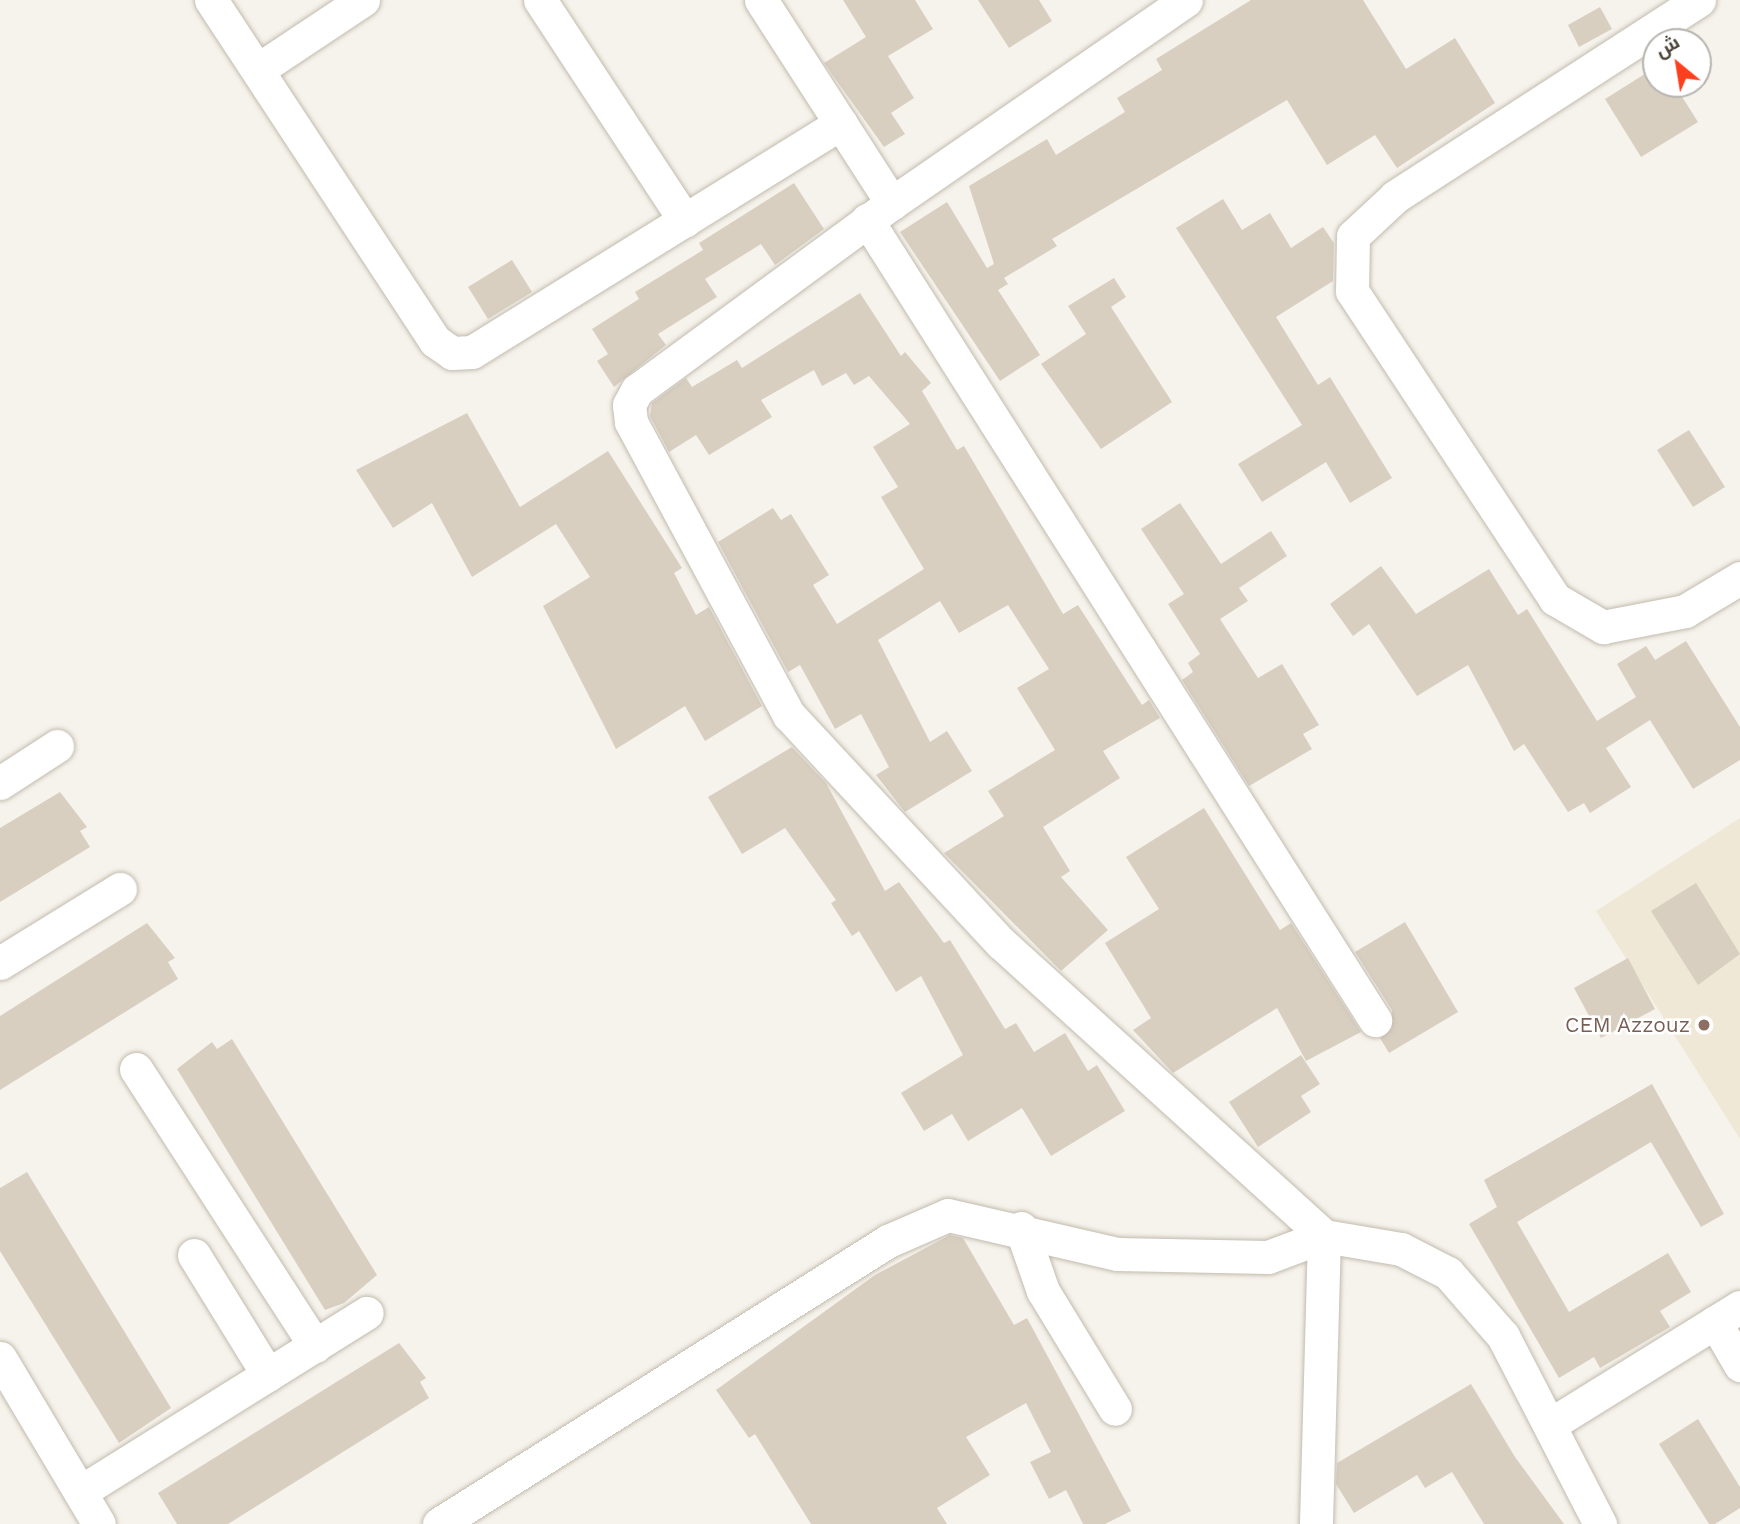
<!DOCTYPE html>
<meta charset="utf-8">
<style>
body{margin:0}
#map{position:relative;width:1740px;height:1524px;overflow:hidden;background:#f6f3ec;font-family:"Work Sans",Cairo,sans-serif}
div>[style]{position:absolute}
[style*='--x']{left:calc(var(--x)*1px);top:calc(var(--y)*1px);width:calc(var(--w)*1px);rotate:calc(var(--a)*1deg)}
.education>*{inset:0;background:#efe8d6}
.building>*{inset:0;background:#d8cfc1}
.roads{filter:drop-shadow(0 0 2px #c2bbae) drop-shadow(0 0 2px #c2bbae)}
.minor>*{height:33px;margin:-16.5px;padding:0 16.5px;transform-origin:16.5px;border-radius:16.5px;background:#fff}
.dots>*{width:19px;height:19px;translate:-50% -50%;box-sizing:border-box;border:4px solid #fff;border-radius:50%}
span{translate:-50% -50%;white-space:nowrap;text-align:center;line-height:1.15;-webkit-text-stroke:5px #fff;paint-order:stroke}
.education-label{font-size:21px;color:#785e54}
.right{translate:-100% -50%;text-align:right}
.north{position:absolute;left:1642px;top:28px;width:70px;height:70px;box-sizing:border-box;background:#fff;border:2px solid #b7b4b0;border-radius:50%;rotate:330deg;font-size:19px;font-weight:700;line-height:28px;text-align:center;color:#4b4439}
.north::after{content:'';display:block;margin:auto;width:24px;height:32px;background:#fc3f1d;clip-path:polygon(50% 0,100% 100%,50% 72%,0 100%)}
</style>
<div id="map">
<div class="education">
<div style="clip-path:polygon(1740px 818px,1740px 1139px,1596px 911px)"></div>
</div>
<div class="building">
<div style="clip-path:polygon(843px 0,915px 0,933px 29px,888px 56px,914px 98px,891px 113px,905px 134px,884px 147px,824px 63px,866px 37px)"></div>
<div style="clip-path:polygon(978px 0,1039px 0,1052px 21px,1009px 48px)"></div>
<div style="clip-path:polygon(1251px 0,1363px 0,1406px 69px,1455px 38px,1495px 103px,1397px 168px,1375px 135px,1327px 165px,1287px 100px,1052px 239px,1057px 246px,1004px 278px,1008px 284px,998px 290px,1040px 355px,1000px 381px,900px 232px,947px 202px,987px 268px,994px 264px,969px 186px,1047px 139px,1056px 155px,1125px 112px,1117px 98px,1162px 70px,1156px 59px)"></div>
<div style="clip-path:polygon(1600px 7px,1612px 29px,1579px 47px,1568px 25px)"></div>
<div style="clip-path:polygon(1656px 67px,1656px 84px,1674px 84px,1698px 122px,1641px 157px,1605px 99px)"></div>
<div style="clip-path:polygon(794px 183px,824px 229px,775px 265px,761px 244px,705px 279px,717px 297px,658px 334px,666px 345px,614px 387px,597px 361px,608px 354px,592px 329px,639px 299px,635px 292px,703px 250px,699px 243px)"></div>
<div style="clip-path:polygon(1223px 199px,1242px 230px,1270px 213px,1291px 248px,1323px 227px,1334px 243px,1333px 281px,1276px 317px,1318px 385px,1330px 377px,1392px 478px,1350px 503px,1326px 462px,1262px 502px,1238px 464px,1302px 425px,1176px 228px)"></div>
<div style="clip-path:polygon(512px 260px,532px 292px,488px 319px,468px 287px)"></div>
<div style="clip-path:polygon(1114px 278px,1126px 297px,1111px 307px,1172px 402px,1101px 449px,1041px 364px,1086px 334px,1068px 306px)"></div>
<div style="clip-path:polygon(860px 293px,901px 356px,905px 352px,931px 383px,922px 391px,957px 450px,964px 446px,1063px 614px,1078px 605px,1142px 705px,1149px 700px,1160px 718px,1103px 751px,1120px 778px,1043px 827px,1070px 871px,1061px 877px,1108px 930px,1061px 971px,944px 853px,1004px 816px,988px 791px,1055px 750px,1017px 688px,1049px 669px,1008px 605px,959px 633px,940px 601px,878px 640px,930px 742px,947px 731px,972px 771px,905px 812px,876px 775px,889px 767px,861px 714px,835px 729px,800px 665px,788px 672px,718px 542px,773px 508px,781px 520px,791px 514px,829px 575px,813px 585px,837px 624px,924px 569px,881px 497px,898px 487px,873px 447px,910px 424px,869px 376px,854px 385px,846px 373px,822px 386px,814px 370px,761px 400px,772px 417px,709px 455px,696px 435px,669px 452px,650px 416px,652px 403px,686px 378px,692px 387px,737px 360px,742px 368px)"></div>
<div style="clip-path:polygon(467px 413px,520px 507px,608px 451px,682px 568px,674px 573px,696px 615px,709px 607px,762px 706px,705px 741px,685px 706px,616px 749px,543px 606px,590px 577px,556px 524px,472px 577px,432px 503px,393px 528px,356px 470px)"></div>
<div style="clip-path:polygon(1689px 430px,1725px 487px,1693px 507px,1657px 450px)"></div>
<div style="clip-path:polygon(1180px 503px,1221px 564px,1271px 531px,1287px 556px,1239px 588px,1248px 601px,1220px 619px,1258px 678px,1282px 664px,1319px 725px,1303px 734px,1312px 749px,1249px 786px,1182px 680px,1193px 672px,1188px 663px,1200px 654px,1168px 604px,1184px 594px,1141px 529px)"></div>
<div style="clip-path:polygon(1381px 566px,1416px 614px,1489px 569px,1518px 615px,1527px 609px,1597px 721px,1636px 697px,1617px 664px,1646px 646px,1655px 660px,1686px 641px,1740px 727px,1740px 760px,1693px 789px,1650px 720px,1606px 748px,1631px 787px,1590px 813px,1584px 803px,1568px 812px,1524px 744px,1514px 751px,1468px 665px,1417px 696px,1369px 624px,1353px 636px,1330px 604px)"></div>
<div style="clip-path:polygon(792px 747px,826px 783px,885px 891px,899px 882px,944px 943px,950px 940px,1005px 1029px,1016px 1023px,1034px 1052px,1065px 1033px,1088px 1071px,1097px 1065px,1125px 1111px,1051px 1156px,1022px 1108px,968px 1141px,952px 1114px,924px 1131px,901px 1093px,963px 1055px,921px 976px,896px 992px,859px 931px,852px 936px,831px 903px,836px 900px,785px 828px,742px 854px,708px 797px)"></div>
<div style="clip-path:polygon(60px 792px,87px 827px,80px 831px,90px 847px,0 902px,0 828px)"></div>
<div style="clip-path:polygon(1204px 808px,1280px 930px,1291px 923px,1361px 1032px,1306px 1061px,1277px 1008px,1173px 1073px,1133px 1030px,1151px 1018px,1105px 943px,1159px 909px,1126px 857px)"></div>
<div style="clip-path:polygon(1696px 883px,1740px 954px,1698px 985px,1651px 911px)"></div>
<div style="clip-path:polygon(1405px 922px,1458px 1012px,1389px 1053px,1380px 1038px,1392px 1028px,1392px 1010px,1355px 952px)"></div>
<div style="clip-path:polygon(147px 923px,175px 958px,168px 962px,178px 979px,0 1090px,0 1016px)"></div>
<div style="clip-path:polygon(1628px 958px,1655px 1009px,1601px 1038px,1574px 988px)"></div>
<div style="clip-path:polygon(232px 1039px,377px 1275px,344px 1303px,325px 1310px,177px 1069px,212px 1042px,217px 1049px)"></div>
<div style="clip-path:polygon(1301px 1055px,1320px 1084px,1301px 1096px,1311px 1112px,1258px 1147px,1229px 1102px)"></div>
<div style="clip-path:polygon(1652px 1084px,1724px 1214px,1701px 1227px,1651px 1142px,1517px 1222px,1569px 1312px,1668px 1253px,1691px 1292px,1660px 1311px,1670px 1327px,1600px 1368px,1594px 1357px,1559px 1378px,1469px 1224px,1497px 1207px,1484px 1180px)"></div>
<div style="clip-path:polygon(27px 1172px,171px 1408px,119px 1443px,0 1251px,0 1188px)"></div>
<div style="clip-path:polygon(950px 1235px,963px 1238px,1014px 1325px,1027px 1318px,1131px 1511px,1105px 1524px,1083px 1524px,1066px 1490px,1049px 1499px,1030px 1462px,1051px 1452px,1026px 1403px,966px 1437px,990px 1475px,937px 1508px,947px 1524px,811px 1524px,755px 1434px,749px 1438px,716px 1390px,875px 1275px)"></div>
<div style="clip-path:polygon(399px 1343px,426px 1378px,420px 1382px,429px 1398px,228px 1524px,177px 1524px,158px 1493px)"></div>
<div style="clip-path:polygon(1471px 1384px,1515px 1457px,1564px 1524px,1484px 1524px,1452px 1472px,1425px 1488px,1417px 1475px,1354px 1513px,1336px 1484px,1337px 1463px)"></div>
<div style="clip-path:polygon(1698px 1419px,1740px 1487px,1740px 1508px,1715px 1524px,1709px 1524px,1659px 1444px)"></div>
</div>
<div class="roads">
<div class="minor">
<div style="--x:211;--y:0;--w:408;--a:56.7"></div>
<div style="--x:435;--y:341;--w:21;--a:35"></div>
<div style="--x:452;--y:353;--w:20;--a:-3"></div>
<div style="--x:472;--y:352;--w:434;--a:-31.8"></div>
<div style="--x:540;--y:0;--w:264;--a:56.7"></div>
<div style="--x:761;--y:0;--w:242;--a:57.2"></div>
<div style="--x:892;--y:203;--w:357;--a:-34.6"></div>
<div style="--x:1699;--y:0;--w:362;--a:147.1"></div>
<div style="--x:1395;--y:197;--w:57;--a:137.1"></div>
<div style="--x:1353;--y:236;--w:55;--a:91"></div>
<div style="--x:1352;--y:291;--w:369;--a:56.6"></div>
<div style="--x:1555;--y:599;--w:56;--a:30.3"></div>
<div style="--x:1603;--y:627;--w:84;--a:-11"></div>
<div style="--x:1685;--y:611;--w:64;--a:-31"></div>
<div style="--x:259;--y:69;--w:125;--a:-33.6"></div>
<div style="--x:892;--y:203;--w:316;--a:143.7"></div>
<div style="--x:637;--y:390;--w:17;--a:118"></div>
<div style="--x:629;--y:405;--w:17;--a:83"></div>
<div style="--x:631;--y:422;--w:333;--a:61.7"></div>
<div style="--x:789;--y:715;--w:311;--a:47.1"></div>
<div style="--x:1001;--y:943;--w:436;--a:42.2"></div>
<div style="--x:1324;--y:1236;--w:78;--a:9.6"></div>
<div style="--x:1401;--y:1249;--w:53;--a:27.1"></div>
<div style="--x:1448;--y:1273;--w:84;--a:48.9"></div>
<div style="--x:1503;--y:1336;--w:212;--a:62.7"></div>
<div style="--x:867;--y:220;--w:948;--a:57.58"></div>
<div style="--x:0;--y:783;--w:68;--a:-33"></div>
<div style="--x:0;--y:963;--w:141;--a:-31.7"></div>
<div style="--x:136;--y:1069;--w:330;--a:57.1"></div>
<div style="--x:1021;--y:1228;--w:67;--a:70.8"></div>
<div style="--x:1043;--y:1291;--w:138;--a:58.6"></div>
<div style="--x:194;--y:1255;--w:141;--a:58.3"></div>
<div style="--x:1715;--y:1322;--w:50;--a:59.8"></div>
<div style="--x:0;--y:1358;--w:193;--a:59.2"></div>
<div style="--x:1551;--y:1424;--w:222;--a:-31.8"></div>
<div style="--x:80;--y:1492;--w:338;--a:-32"></div>
<div style="--x:439;--y:1524;--w:531;--a:-32.22"></div>
<div style="--x:888;--y:1241;--w:65;--a:-23.4"></div>
<div style="--x:948;--y:1215;--w:173;--a:13"></div>
<div style="--x:1117;--y:1254;--w:151;--a:1.1"></div>
<div style="--x:1268;--y:1257;--w:60;--a:-20.6"></div>
<div style="--x:1324;--y:1236;--w:288;--a:91.6"></div>
</div>
</div>
<div class="dots">
<div style="left:1704px;top:1025px;background:#8d6e63"></div>
</div>
<div class="education-label">
<span class="right" style="left:1690px;top:1025px">CEM Azzouz</span>
</div>
<div class="north">ش</div>
</div>
